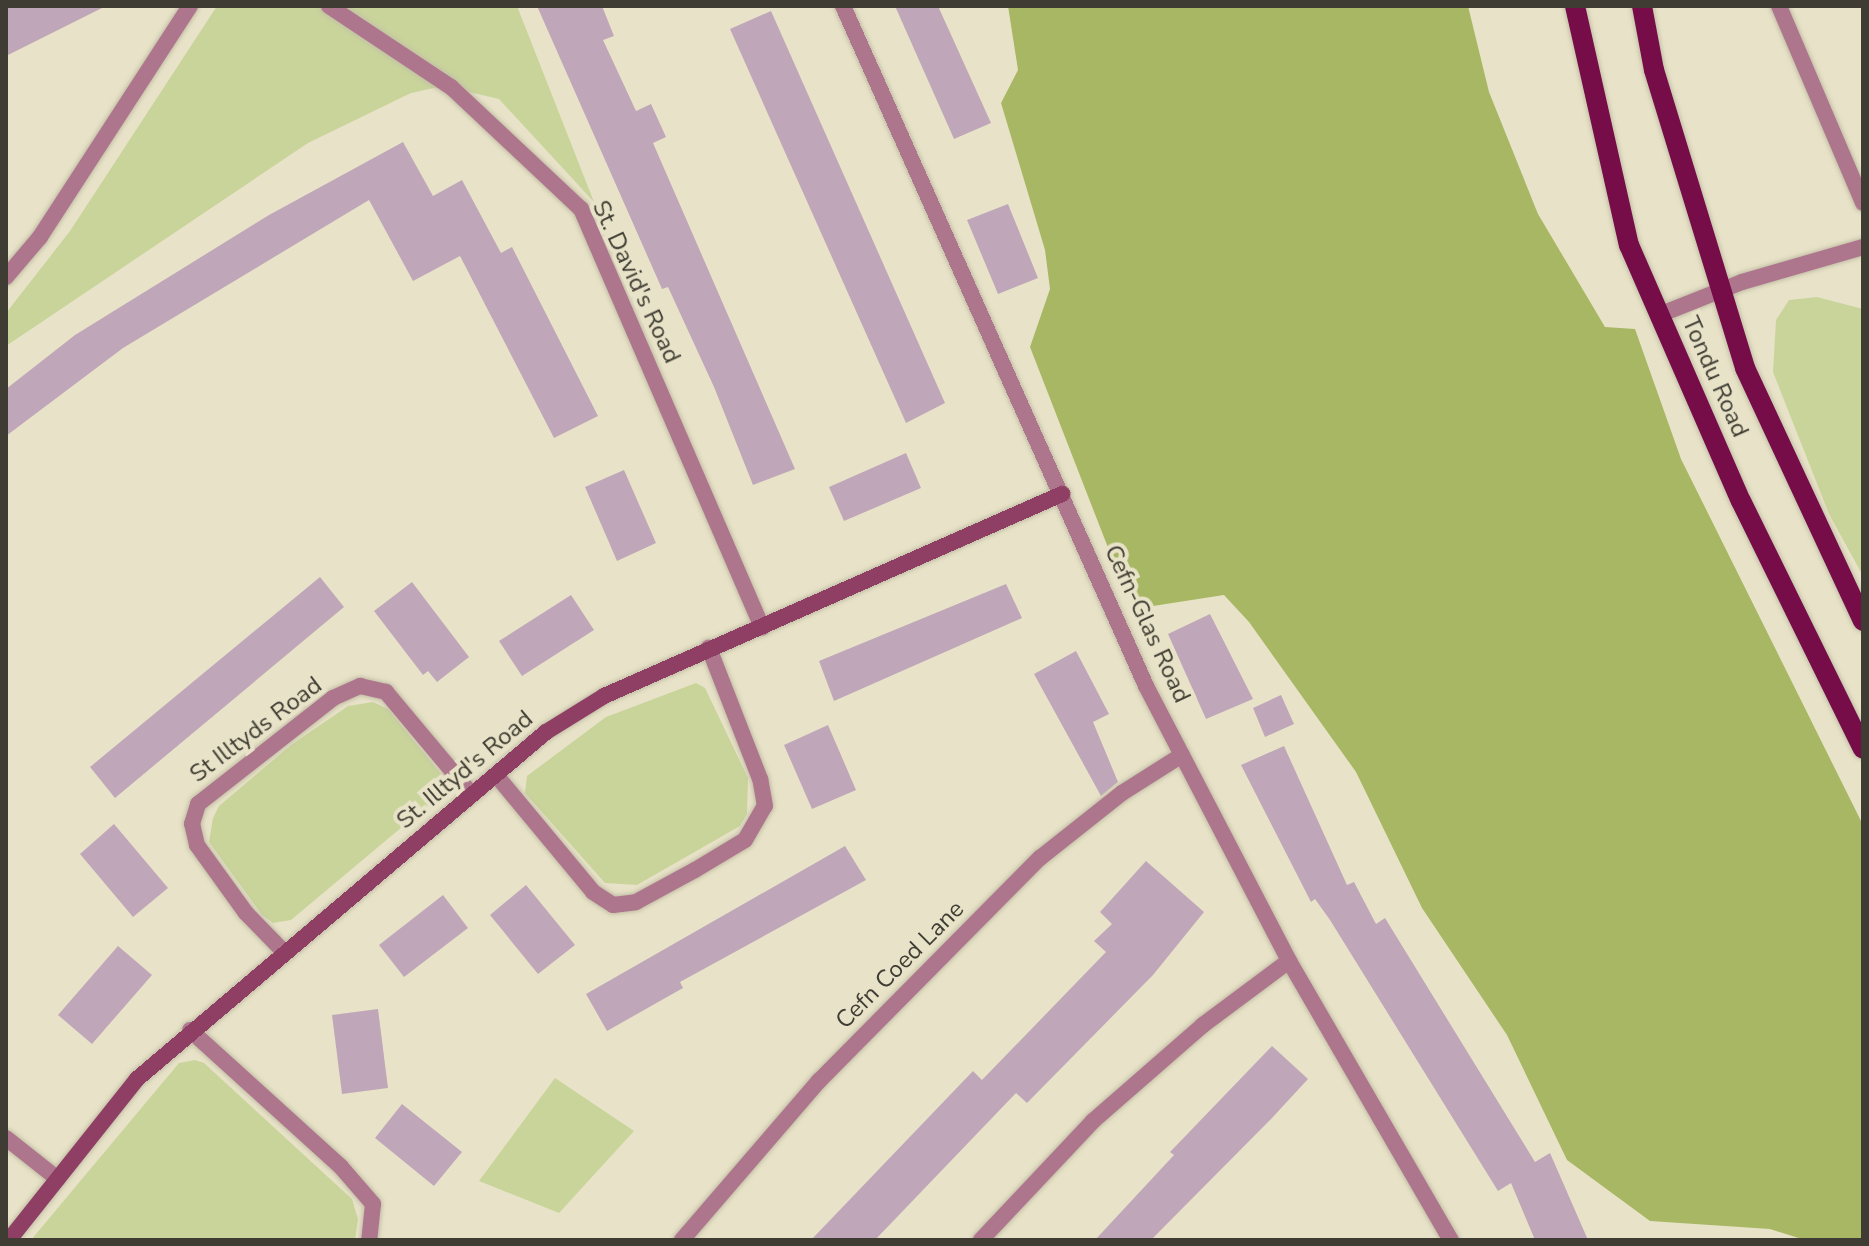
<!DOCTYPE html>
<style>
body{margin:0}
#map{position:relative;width:1869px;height:1246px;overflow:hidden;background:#e8e3c8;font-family:"Nunito Sans",sans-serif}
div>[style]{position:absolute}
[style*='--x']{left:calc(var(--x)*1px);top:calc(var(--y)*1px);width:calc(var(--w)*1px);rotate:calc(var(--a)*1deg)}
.green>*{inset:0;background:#c9d49b}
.forest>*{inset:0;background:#a8b763}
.building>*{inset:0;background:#bfa7b9}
.roads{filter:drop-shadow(0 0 2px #c3bea7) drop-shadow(0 0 2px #c3bea7)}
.lane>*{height:16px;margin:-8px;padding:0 8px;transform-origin:8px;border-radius:8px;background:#ae768c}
.street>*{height:16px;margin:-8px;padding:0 8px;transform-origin:8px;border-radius:8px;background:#ae768c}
.secondary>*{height:16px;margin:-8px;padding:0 8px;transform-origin:8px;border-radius:8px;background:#8f3f64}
.primary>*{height:20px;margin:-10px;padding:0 10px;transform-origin:10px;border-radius:10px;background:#760d48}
span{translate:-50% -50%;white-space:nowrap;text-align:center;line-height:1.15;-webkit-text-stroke:8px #e8e3c8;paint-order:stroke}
.street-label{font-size:24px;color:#3f3d33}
.frame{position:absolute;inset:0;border:8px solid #3f3d33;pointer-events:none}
</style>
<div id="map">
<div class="green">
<div style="clip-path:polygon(217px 6px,517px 6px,594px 202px,499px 99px,443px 86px,411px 93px,308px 143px,6px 346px,6px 313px,70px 231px)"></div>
<div style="clip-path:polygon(1817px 297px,1863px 309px,1863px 576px,1829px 514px,1773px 372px,1776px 320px,1789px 300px)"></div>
<div style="clip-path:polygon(696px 683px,705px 688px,748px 778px,747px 814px,740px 826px,637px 885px,605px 883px,525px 793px,527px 776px,606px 717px)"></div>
<div style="clip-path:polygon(373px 702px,388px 709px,442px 775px,439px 796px,291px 920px,273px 923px,262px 915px,209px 842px,213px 818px,219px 806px,291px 745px,348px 706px)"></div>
<div style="clip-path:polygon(195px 1060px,204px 1063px,352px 1199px,358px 1219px,355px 1240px,31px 1240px,179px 1063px)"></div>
<div style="clip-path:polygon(555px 1078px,634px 1131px,559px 1213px,479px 1181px)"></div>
</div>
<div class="forest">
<div style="clip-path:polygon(1008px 6px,1468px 6px,1489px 92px,1538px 214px,1605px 327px,1635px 329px,1681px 459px,1863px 825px,1863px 1240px,1805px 1240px,1770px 1229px,1650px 1221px,1567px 1160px,1507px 1035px,1422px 908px,1356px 772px,1249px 622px,1224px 595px,1140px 608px,1121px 581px,1030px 347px,1050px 289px,1045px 250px,1001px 103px,1018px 70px)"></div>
</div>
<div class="building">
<div style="clip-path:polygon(6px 6px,106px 6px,6px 56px)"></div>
<div style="clip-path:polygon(537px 6px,602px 6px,614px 36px,603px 40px,636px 111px,651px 104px,666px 137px,653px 143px,795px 469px,753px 485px,714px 387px,668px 287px,662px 289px)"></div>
<div style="clip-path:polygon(895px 6px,938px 6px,991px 123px,954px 139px)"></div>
<div style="clip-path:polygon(771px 11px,945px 403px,906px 423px,730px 29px)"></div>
<div style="clip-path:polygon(403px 142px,433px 196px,462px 180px,501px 253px,512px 247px,598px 416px,554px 438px,460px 256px,413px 281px,369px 200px,123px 348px,6px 436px,6px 389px,75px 335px,269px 215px)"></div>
<div style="clip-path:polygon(1008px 204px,1038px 278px,998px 294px,967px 220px)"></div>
<div style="clip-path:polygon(906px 453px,921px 488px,844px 521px,829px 487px)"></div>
<div style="clip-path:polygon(624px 470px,656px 543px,617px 561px,585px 487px)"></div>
<div style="clip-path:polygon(320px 577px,344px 607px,115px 798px,90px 767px)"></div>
<div style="clip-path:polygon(412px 582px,469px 657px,437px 682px,428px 671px,423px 675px,374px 611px)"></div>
<div style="clip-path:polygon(1006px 584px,1022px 618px,834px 701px,819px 661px)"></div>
<div style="clip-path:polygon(571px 595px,594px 630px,522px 676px,499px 641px)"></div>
<div style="clip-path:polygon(1210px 614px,1253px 699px,1206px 719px,1168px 634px)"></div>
<div style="clip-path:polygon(1076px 651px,1109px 714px,1093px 722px,1118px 782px,1101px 796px,1034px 674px)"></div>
<div style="clip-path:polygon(1281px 695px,1294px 724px,1265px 737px,1253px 708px)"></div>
<div style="clip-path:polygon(828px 725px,856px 790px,812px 809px,784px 745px)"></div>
<div style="clip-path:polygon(1284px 746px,1347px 885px,1354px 882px,1376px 924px,1385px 918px,1535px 1162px,1550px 1153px,1588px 1240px,1535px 1240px,1511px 1183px,1498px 1191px,1330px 920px,1315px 899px,1311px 902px,1241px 765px)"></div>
<div style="clip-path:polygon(114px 824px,168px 888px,133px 917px,80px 854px)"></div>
<div style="clip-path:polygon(845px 846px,866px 880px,680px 982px,683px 988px,607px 1031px,586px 994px)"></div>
<div style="clip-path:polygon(1146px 861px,1204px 912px,1153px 975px,1027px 1103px,1016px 1093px,875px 1240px,811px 1240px,973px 1071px,982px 1080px,1106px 952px,1094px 941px,1112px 924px,1100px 912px)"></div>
<div style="clip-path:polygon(526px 885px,575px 945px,538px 974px,490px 915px)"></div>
<div style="clip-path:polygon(443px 895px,468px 928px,404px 977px,379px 945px)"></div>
<div style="clip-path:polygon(118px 946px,152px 975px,92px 1044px,58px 1015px)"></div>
<div style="clip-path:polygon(378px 1009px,388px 1088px,342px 1094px,332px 1015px)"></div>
<div style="clip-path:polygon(1272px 1046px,1308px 1079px,1272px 1118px,1151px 1240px,1095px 1240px,1174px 1155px,1170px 1152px)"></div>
<div style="clip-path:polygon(402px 1104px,462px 1152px,434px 1186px,375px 1138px)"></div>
</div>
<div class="roads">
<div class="lane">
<div style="--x:1779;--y:6;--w:214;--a:66.9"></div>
<div style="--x:682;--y:1240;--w:210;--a:-49.3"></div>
<div style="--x:819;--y:1081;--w:314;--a:-45.3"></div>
<div style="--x:1040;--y:858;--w:105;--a:-38.4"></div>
<div style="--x:1122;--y:793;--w:71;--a:-32.3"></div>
</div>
<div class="street">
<div style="--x:329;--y:6;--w:146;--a:33.6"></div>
<div style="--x:451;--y:87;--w:178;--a:43.2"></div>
<div style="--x:581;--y:209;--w:456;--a:66.6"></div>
<div style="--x:843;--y:6;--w:744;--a:65.98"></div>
<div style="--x:1146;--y:686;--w:310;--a:62.5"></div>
<div style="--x:1289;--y:961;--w:323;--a:59.9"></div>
<div style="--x:6;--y:277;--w:52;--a:-49.6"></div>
<div style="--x:40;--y:237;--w:275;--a:-57"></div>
<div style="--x:1659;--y:315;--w:89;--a:-21.7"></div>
<div style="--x:1742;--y:282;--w:126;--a:-16.1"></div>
<div style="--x:496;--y:775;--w:152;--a:50.3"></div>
<div style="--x:593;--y:892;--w:24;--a:33"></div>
<div style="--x:613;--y:905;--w:23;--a:-7"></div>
<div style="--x:636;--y:902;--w:67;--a:-28.5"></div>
<div style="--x:695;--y:870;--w:58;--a:-31"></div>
<div style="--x:745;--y:840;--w:39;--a:-60"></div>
<div style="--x:765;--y:806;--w:27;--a:-100"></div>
<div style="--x:760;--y:779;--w:141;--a:-111.3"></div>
<div style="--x:283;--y:951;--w:53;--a:-134.2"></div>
<div style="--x:246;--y:913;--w:84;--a:-125.8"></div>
<div style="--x:197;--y:845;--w:22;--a:-103"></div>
<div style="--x:192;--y:824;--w:21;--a:-73"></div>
<div style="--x:198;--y:804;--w:172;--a:-38.1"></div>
<div style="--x:333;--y:698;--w:30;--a:-24"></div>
<div style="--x:360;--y:686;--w:27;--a:13"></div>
<div style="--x:386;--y:692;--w:134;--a:50.1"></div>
<div style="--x:190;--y:1030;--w:204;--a:42.2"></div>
<div style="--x:341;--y:1167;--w:49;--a:49.1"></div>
<div style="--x:373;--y:1204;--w:36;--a:96"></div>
<div style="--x:6;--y:1138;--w:66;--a:38.3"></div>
<div style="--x:981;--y:1240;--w:163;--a:-46.7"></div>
<div style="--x:1093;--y:1121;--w:146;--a:-41.1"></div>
<div style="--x:1203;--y:1025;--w:107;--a:-36.7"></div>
</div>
<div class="secondary">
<div style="--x:9;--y:1240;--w:206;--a:-51.5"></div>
<div style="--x:137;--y:1079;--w:536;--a:-40.31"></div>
<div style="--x:546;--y:732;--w:68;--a:-31.8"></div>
<div style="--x:604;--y:696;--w:501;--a:-23.8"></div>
</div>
<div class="primary">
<div style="--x:1575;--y:6;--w:245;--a:77.3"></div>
<div style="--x:1629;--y:245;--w:279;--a:66.4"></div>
<div style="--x:1741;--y:501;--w:276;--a:63.8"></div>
<div style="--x:1642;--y:6;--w:65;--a:79.4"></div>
<div style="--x:1654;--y:70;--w:312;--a:73"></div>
<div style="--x:1745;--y:368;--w:279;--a:65"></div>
</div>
</div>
<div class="street-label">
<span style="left:636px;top:282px;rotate:65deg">St. David's Road</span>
<span style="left:1715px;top:377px;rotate:66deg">Tondu Road</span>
<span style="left:1147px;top:624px;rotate:65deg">Cefn-Glas Road</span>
<span style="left:256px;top:730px;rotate:-37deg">St Illtyds Road</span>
<span style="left:465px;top:770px;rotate:-40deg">St. Illtyd's Road</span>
<span style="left:900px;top:965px;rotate:-45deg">Cefn Coed Lane</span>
</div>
<div class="frame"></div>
</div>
